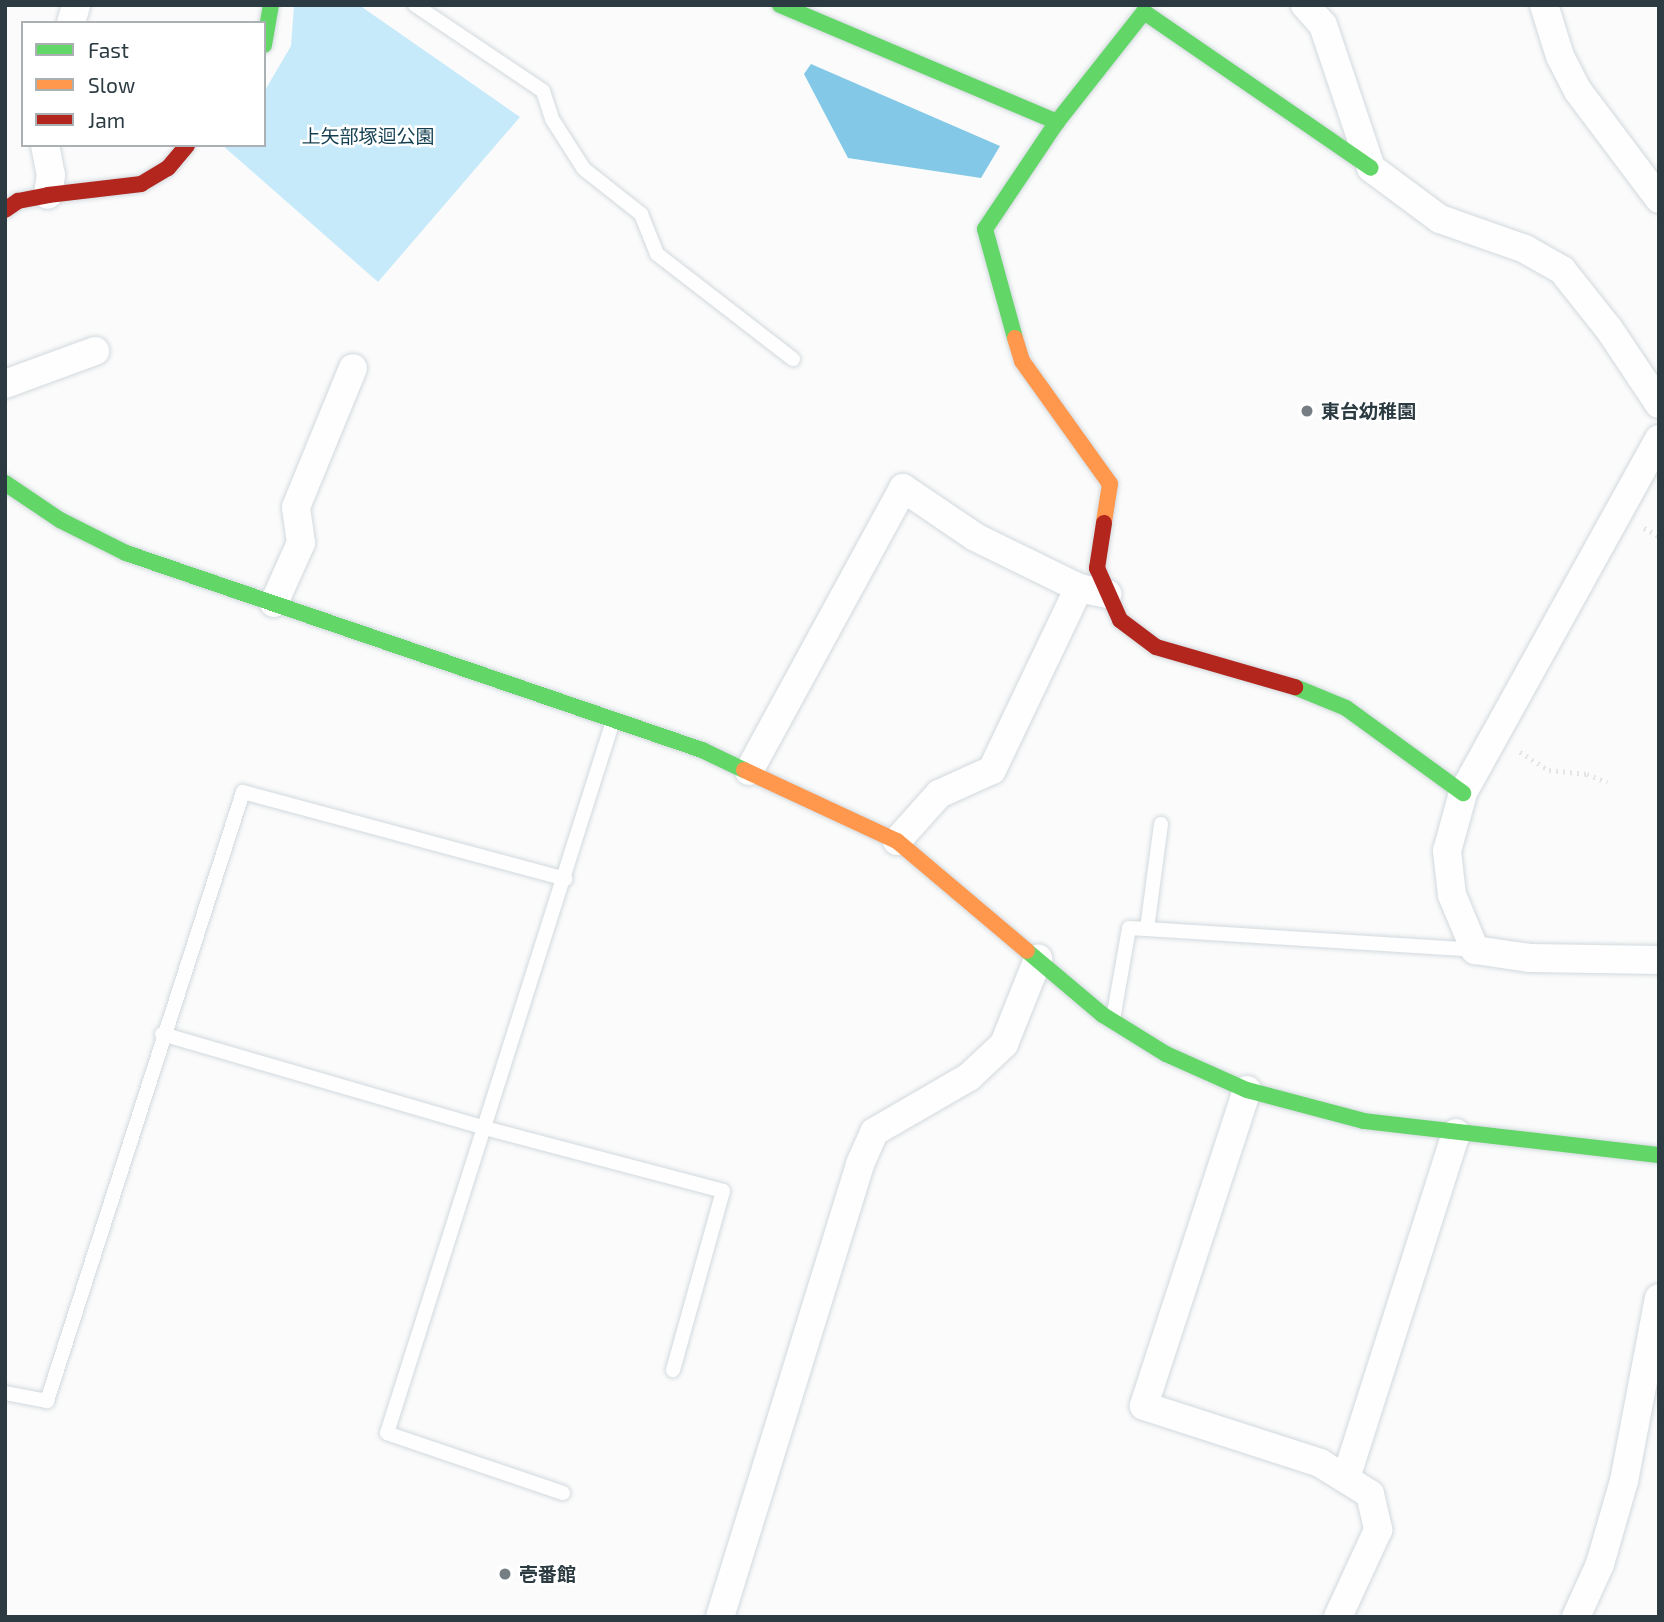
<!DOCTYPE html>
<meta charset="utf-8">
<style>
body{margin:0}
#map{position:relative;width:1664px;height:1622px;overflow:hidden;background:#fbfbfb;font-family:"Exo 2","Noto Sans JP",sans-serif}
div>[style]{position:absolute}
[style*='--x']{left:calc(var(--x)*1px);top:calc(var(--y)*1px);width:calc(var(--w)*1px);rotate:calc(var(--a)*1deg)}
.green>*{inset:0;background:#c7eafa}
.water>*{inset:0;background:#83c9e7}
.path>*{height:4.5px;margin-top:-2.25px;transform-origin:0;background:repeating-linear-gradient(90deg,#e4e5e6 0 2px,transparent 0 7px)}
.roads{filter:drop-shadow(0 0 2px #d2d9dd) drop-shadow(0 0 2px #d2d9dd)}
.lane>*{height:14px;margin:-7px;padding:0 7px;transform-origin:7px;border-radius:7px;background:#fefefe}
.street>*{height:28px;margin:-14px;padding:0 14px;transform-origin:14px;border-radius:14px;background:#fefefe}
.fast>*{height:16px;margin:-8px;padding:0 8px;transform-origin:8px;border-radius:8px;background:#63d668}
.slow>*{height:16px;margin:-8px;padding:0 8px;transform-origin:8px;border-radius:8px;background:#ff974d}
.jam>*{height:16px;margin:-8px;padding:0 8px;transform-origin:8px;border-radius:8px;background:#b3261e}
.dots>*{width:19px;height:19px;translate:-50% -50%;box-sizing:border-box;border:4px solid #fff;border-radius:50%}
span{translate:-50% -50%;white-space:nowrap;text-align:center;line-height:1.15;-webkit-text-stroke:5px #fff;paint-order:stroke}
.park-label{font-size:19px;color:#123e50}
.poi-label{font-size:19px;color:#2c3b42;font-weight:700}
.left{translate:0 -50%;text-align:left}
.frame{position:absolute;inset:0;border:7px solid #2c3b42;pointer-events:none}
.legend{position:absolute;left:21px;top:21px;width:245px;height:126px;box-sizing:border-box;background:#fff;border:2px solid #abb1b3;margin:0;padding:9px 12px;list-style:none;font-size:21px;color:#2c3b42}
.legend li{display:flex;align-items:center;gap:14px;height:35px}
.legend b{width:35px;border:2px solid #abb1b3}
</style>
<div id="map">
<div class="green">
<div style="clip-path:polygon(294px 5px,359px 5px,520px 117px,378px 282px,222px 145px,264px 145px,264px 92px,291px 46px)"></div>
</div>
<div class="water">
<div style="clip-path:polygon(811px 64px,1000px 146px,981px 178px,848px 158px,804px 74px)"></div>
</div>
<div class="path">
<div style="--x:1644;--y:528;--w:17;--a:28"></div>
<div style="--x:1520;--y:752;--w:34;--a:32"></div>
<div style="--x:1549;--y:770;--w:38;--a:6"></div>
<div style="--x:1587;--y:774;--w:22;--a:22"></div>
</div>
<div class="roads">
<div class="lane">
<div style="--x:415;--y:5;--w:154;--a:33.9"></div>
<div style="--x:543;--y:91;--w:29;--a:72"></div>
<div style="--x:552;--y:119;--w:59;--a:57.4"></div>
<div style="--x:584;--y:169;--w:73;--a:38.3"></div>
<div style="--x:641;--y:214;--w:43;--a:68.2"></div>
<div style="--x:657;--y:254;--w:172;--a:37.7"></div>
<div style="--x:1147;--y:929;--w:106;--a:-82.4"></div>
<div style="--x:1113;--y:1019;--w:92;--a:-80"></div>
<div style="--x:1129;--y:928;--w:347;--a:3.6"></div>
<div style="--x:162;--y:1034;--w:336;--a:16.2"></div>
<div style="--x:485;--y:1128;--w:246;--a:14.8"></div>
<div style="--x:723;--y:1191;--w:186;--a:105.6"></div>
<div style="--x:5;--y:1393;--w:43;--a:10.8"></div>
<div style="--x:47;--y:1401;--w:640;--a:-72.16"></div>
<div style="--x:243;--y:792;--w:334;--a:15.1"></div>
<div style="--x:563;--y:1493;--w:186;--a:-161.2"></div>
<div style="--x:387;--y:1433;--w:747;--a:-72.39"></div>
</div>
<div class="street">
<div style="--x:1305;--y:5;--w:27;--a:48"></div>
<div style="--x:1323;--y:25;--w:151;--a:71.4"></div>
<div style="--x:1371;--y:168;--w:86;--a:36.5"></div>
<div style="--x:1440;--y:219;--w:90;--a:19.4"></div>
<div style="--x:1525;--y:249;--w:43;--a:29.6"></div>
<div style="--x:1562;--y:270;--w:75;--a:51.5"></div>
<div style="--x:1609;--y:329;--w:90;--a:56.3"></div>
<div style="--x:1544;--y:5;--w:53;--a:72.6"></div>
<div style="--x:1560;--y:56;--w:39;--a:63"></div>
<div style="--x:1578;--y:91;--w:135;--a:53.1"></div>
<div style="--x:71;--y:23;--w:19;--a:-74"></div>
<div style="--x:45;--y:145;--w:31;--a:79"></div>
<div style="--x:51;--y:175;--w:20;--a:99"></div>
<div style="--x:5;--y:384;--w:96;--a:-20.1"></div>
<div style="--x:1659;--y:439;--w:405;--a:119"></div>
<div style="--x:1463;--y:793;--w:60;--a:105.4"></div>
<div style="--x:1447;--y:851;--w:44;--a:83.5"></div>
<div style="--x:1452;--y:895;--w:60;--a:67.3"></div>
<div style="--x:1475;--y:950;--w:56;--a:8.3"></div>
<div style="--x:1530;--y:958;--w:129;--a:0.9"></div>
<div style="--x:274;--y:603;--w:66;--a:-65.8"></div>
<div style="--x:301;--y:543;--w:36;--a:-98"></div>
<div style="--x:296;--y:507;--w:150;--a:-67.7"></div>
<div style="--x:749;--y:771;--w:322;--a:-61.4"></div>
<div style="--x:903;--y:488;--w:87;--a:34.2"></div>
<div style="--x:975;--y:537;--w:116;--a:26.1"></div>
<div style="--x:1079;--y:588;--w:29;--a:12"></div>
<div style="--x:897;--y:841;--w:63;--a:-48.2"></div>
<div style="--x:939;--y:794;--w:58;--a:-24.4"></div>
<div style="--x:992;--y:770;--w:202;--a:-64.5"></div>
<div style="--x:1247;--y:1090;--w:332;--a:108.1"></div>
<div style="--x:1144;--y:1406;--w:185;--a:17.9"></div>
<div style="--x:1320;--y:1463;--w:59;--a:31.8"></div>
<div style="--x:1370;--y:1494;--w:37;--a:77"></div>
<div style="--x:1378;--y:1530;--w:96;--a:114.7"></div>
<div style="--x:1346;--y:1478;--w:362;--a:-72.3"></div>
<div style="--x:720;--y:1617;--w:474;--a:-72.8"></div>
<div style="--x:860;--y:1164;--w:35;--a:-66"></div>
<div style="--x:874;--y:1132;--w:110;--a:-30.1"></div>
<div style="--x:969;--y:1077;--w:48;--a:-43.3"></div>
<div style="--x:1004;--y:1044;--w:92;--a:-68.2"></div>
<div style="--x:1576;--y:1617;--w:58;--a:-65.6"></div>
<div style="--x:1600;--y:1564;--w:86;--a:-73.9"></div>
<div style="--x:1624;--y:1481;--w:186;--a:-79.2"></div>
</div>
<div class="fast">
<div style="--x:780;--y:5;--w:301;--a:22.9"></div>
<div style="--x:264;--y:45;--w:41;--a:-80.1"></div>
<div style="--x:1015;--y:338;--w:113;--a:-105.4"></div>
<div style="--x:985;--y:229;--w:129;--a:-56.1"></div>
<div style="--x:1057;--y:122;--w:140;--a:-51.7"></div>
<div style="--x:1144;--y:12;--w:275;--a:34.5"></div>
<div style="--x:5;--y:483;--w:66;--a:33.9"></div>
<div style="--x:60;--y:520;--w:74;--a:26.6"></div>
<div style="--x:126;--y:553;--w:609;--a:18.88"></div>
<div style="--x:702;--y:750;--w:47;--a:25.5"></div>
<div style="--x:1295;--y:687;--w:55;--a:22.4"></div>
<div style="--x:1346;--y:708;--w:145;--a:36"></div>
<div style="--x:1027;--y:951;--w:99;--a:40.1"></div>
<div style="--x:1103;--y:1015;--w:74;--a:31.8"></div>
<div style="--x:1166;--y:1054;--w:89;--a:24"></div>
<div style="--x:1247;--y:1090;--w:121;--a:14.8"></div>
<div style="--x:1364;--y:1121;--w:297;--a:6.6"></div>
</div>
<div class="slow">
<div style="--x:1015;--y:338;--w:24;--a:73"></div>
<div style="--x:1022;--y:361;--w:151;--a:54.4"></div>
<div style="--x:1110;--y:484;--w:39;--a:99"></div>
<div style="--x:744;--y:770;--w:169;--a:24.9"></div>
<div style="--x:897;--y:841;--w:170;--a:40.2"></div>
</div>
<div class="jam">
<div style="--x:5;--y:210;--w:16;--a:-35"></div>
<div style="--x:18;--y:201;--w:31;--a:-11"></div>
<div style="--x:48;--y:195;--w:94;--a:-6.7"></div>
<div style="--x:141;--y:184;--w:31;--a:-31"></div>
<div style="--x:168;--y:168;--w:30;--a:-50"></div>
<div style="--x:1104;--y:523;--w:46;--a:98.8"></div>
<div style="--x:1097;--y:568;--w:57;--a:66.1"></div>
<div style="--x:1120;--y:620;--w:45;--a:36.9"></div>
<div style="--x:1156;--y:647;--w:145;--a:16.1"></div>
</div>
</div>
<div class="dots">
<div style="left:1307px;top:411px;background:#747e83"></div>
<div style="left:505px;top:1574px;background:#747e83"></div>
</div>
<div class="park-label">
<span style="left:368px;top:136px">上矢部塚迴公園</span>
</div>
<div class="poi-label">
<span class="left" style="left:1321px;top:411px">東台幼稚園</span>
<span class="left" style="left:519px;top:1574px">壱番館</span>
</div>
<div class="frame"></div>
<ul class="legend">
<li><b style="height:9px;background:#63d668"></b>Fast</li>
<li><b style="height:9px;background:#ff974d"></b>Slow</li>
<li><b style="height:9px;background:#b3261e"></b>Jam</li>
</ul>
</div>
